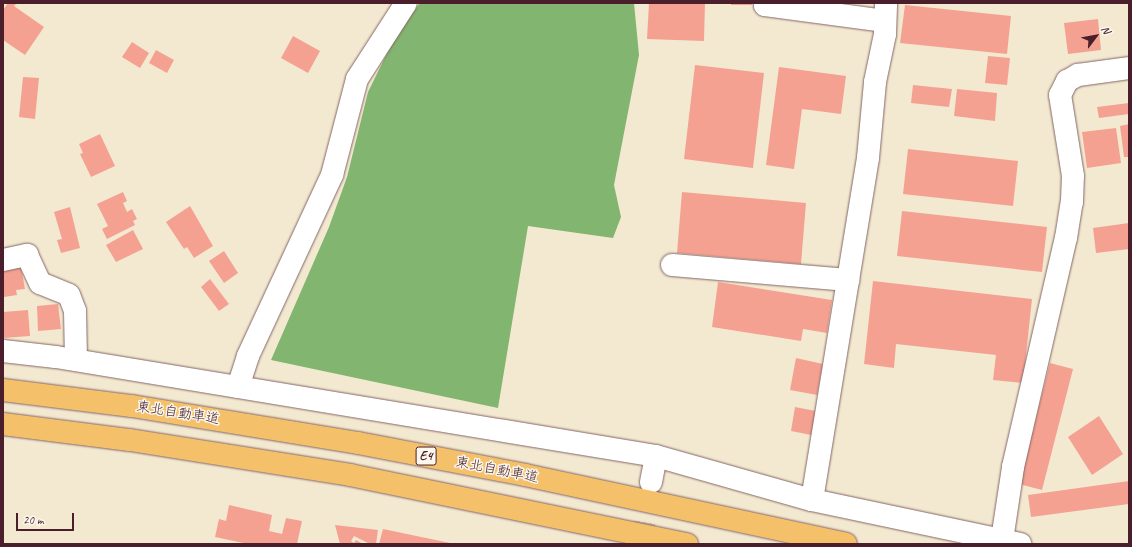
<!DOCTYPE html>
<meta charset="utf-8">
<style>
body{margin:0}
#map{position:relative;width:1132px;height:547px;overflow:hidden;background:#f3e9d1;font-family:Caveat,"Klee One",sans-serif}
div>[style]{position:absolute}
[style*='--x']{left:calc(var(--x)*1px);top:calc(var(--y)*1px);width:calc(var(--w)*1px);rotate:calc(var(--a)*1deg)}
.forest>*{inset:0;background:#82b56f}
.building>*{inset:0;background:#f5a192}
.minor-tunnel>*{height:22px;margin-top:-11px;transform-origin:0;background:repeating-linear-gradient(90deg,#d1c1b0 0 22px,transparent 0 33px)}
.roads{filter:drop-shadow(0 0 1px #856665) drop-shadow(0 0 1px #856665)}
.minor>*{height:22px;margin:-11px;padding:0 11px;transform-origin:11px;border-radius:11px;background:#fff}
.highway>*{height:22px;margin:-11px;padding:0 11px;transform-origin:11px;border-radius:11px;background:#f4c16a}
span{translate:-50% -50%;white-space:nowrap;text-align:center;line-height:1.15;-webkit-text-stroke:3px #fbf7ec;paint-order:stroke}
.shield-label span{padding:1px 3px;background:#fbf7ec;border:1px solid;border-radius:3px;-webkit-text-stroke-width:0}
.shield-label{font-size:13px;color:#4a1f2b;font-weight:700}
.street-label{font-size:14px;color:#4a1f2b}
.frame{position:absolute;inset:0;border:4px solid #4a1f2b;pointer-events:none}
.north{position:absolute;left:1076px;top:16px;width:40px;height:40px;-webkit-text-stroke:3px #fbf7ec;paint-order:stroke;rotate:58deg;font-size:11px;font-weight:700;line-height:16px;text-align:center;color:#4a1f2b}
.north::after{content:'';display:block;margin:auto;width:14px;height:18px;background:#4a1f2b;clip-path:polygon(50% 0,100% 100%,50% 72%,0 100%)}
.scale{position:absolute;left:16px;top:513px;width:58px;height:18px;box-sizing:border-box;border:2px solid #4a1f2b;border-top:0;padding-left:5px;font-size:12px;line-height:14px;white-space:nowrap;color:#4a1f2b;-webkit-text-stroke:3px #fbf7ec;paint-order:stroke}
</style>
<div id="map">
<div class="forest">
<div style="clip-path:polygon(420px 3px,634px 3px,639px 55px,614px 185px,621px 217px,613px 238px,528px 226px,498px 408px,271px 360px,329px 227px,347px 177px,368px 92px,396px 35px)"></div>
</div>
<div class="building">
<div style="clip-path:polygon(8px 3px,17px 3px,14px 6px,44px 27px,25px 55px,3px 40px,3px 10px)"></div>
<div style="clip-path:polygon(649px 3px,705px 3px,704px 41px,647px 39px)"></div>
<div style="clip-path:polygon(731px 3px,752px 3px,752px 5px,731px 5px)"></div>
<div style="clip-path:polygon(905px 5px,1011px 16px,1007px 54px,900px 43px)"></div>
<div style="clip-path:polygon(1098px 19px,1101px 50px,1068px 54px,1064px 23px)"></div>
<div style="clip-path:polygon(293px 36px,320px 51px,308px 73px,281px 58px)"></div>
<div style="clip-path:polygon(132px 42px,149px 53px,140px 68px,122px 57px)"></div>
<div style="clip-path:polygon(156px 50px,174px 60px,167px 73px,149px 63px)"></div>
<div style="clip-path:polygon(988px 56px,1010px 58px,1007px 85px,985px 83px)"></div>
<div style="clip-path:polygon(695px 65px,764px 73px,753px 168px,684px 159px)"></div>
<div style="clip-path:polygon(779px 67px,846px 76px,841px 114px,802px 109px,794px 169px,766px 165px)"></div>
<div style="clip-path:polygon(23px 77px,39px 78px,35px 119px,19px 117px)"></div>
<div style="clip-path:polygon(913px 85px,952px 89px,949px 107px,911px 103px)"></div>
<div style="clip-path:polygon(957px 89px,997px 93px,995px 121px,954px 116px)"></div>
<div style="clip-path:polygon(1129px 103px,1129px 114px,1099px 118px,1097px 107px)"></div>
<div style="clip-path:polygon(1129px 124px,1129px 157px,1124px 157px,1120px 126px)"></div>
<div style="clip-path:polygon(1116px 128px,1121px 163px,1087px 168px,1082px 132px)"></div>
<div style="clip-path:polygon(100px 134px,115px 166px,91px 177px,80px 154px,83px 153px,79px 144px)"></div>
<div style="clip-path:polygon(908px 149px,1018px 161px,1013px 206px,903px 194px)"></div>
<div style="clip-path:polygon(123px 192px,127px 201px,123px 203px,127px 212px,132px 209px,137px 219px,133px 221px,135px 225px,107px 239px,102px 229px,108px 226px,97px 204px)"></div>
<div style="clip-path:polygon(682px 192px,806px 203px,801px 264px,677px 253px)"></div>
<div style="clip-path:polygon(190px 206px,213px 246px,194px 258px,187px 247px,184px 249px,166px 222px)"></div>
<div style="clip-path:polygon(70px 207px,80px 248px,61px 253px,57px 240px,62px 239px,54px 212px)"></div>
<div style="clip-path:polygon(902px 211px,1047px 227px,1042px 272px,897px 256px)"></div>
<div style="clip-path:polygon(1129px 223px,1129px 249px,1096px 253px,1093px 228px)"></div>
<div style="clip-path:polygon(133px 230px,143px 249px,116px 262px,106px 245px)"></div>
<div style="clip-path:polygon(224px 251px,238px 273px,224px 283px,209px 261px)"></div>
<div style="clip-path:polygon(21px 266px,25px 289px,16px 290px,17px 295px,4px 297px,3px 269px)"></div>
<div style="clip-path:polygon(210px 279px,229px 304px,219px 311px,201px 287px)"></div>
<div style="clip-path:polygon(873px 281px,1032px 299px,1023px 383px,993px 380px,996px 355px,896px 344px,894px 368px,864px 364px)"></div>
<div style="clip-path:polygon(718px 282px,832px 300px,827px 333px,803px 329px,801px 341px,712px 327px)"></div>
<div style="clip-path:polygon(58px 304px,61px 329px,38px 331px,37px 306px)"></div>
<div style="clip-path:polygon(28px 310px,30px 336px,3px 338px,3px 312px)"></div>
<div style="clip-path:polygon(796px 358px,823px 364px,817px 395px,790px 390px)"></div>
<div style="clip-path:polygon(1050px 363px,1073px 369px,1042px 490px,1019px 484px)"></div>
<div style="clip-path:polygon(795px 407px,816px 411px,811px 435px,791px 431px)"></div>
<div style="clip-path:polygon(1099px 416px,1123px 454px,1092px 475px,1068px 437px)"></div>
<div style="clip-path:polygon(1129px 481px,1129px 504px,1031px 517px,1028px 495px)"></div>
<div style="clip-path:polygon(229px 505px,272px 515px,269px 531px,282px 534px,286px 518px,302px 521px,297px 544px,248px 544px,215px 537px,219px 519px,226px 521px)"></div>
<div style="clip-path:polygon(335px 525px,378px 530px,376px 544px,370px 544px,354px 536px,351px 541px,354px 543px,356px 540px,363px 544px,340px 544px)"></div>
<div style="clip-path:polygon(383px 529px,450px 543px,450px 544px,379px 544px)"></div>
</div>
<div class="minor-tunnel">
<div style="--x:641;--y:544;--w:63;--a:-80.8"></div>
</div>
<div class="roads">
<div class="minor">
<div style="--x:765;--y:3;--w:2;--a:90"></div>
<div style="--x:765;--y:5;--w:121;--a:7.6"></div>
<div style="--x:3;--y:260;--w:25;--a:-12"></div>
<div style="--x:27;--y:255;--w:31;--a:65"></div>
<div style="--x:40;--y:283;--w:31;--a:22"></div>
<div style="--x:69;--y:295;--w:17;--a:69"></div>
<div style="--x:75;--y:311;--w:49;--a:88.8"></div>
<div style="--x:672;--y:265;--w:177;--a:4.9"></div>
<div style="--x:3;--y:351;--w:53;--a:6.5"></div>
<div style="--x:56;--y:357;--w:608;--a:9.37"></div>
<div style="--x:656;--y:456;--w:162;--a:15.8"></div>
<div style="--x:812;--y:500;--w:213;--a:11.9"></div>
<div style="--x:238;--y:387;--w:33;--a:-72"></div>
<div style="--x:248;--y:356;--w:200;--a:-65.1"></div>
<div style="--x:332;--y:175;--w:99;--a:-75.4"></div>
<div style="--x:357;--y:79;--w:90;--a:-57.2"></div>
<div style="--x:651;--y:482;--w:26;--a:-79"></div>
<div style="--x:812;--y:500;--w:347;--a:-80.7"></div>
<div style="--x:868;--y:158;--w:76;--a:-84.7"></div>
<div style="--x:875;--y:82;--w:49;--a:-78.2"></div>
<div style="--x:885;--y:34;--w:31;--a:-88"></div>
<div style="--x:1002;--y:540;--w:74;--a:-81.4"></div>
<div style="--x:1013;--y:467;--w:235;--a:-77"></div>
<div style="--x:1066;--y:238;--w:36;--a:-81"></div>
<div style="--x:1072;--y:202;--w:26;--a:-88"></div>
<div style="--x:1073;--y:176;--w:82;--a:-99.1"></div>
<div style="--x:1060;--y:95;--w:16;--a:-63"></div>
<div style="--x:1067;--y:81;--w:13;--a:-29"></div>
<div style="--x:1078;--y:75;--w:51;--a:-7.8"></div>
</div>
<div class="highway">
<div style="--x:3;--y:390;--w:130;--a:7.1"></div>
<div style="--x:132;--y:406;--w:229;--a:9.3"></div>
<div style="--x:358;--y:443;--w:170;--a:10.8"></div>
<div style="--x:525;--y:475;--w:328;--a:12.1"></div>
<div style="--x:3;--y:424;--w:128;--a:7.2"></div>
<div style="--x:130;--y:440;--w:223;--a:9"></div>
<div style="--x:350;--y:475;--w:344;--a:11.6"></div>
</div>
</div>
<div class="shield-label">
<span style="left:426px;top:456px">E4</span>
</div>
<div class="street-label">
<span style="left:178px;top:413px;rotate:9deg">東北自動車道</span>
<span style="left:497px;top:470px;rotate:11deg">東北自動車道</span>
</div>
<div class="frame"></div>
<div class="north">N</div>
<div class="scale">20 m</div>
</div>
